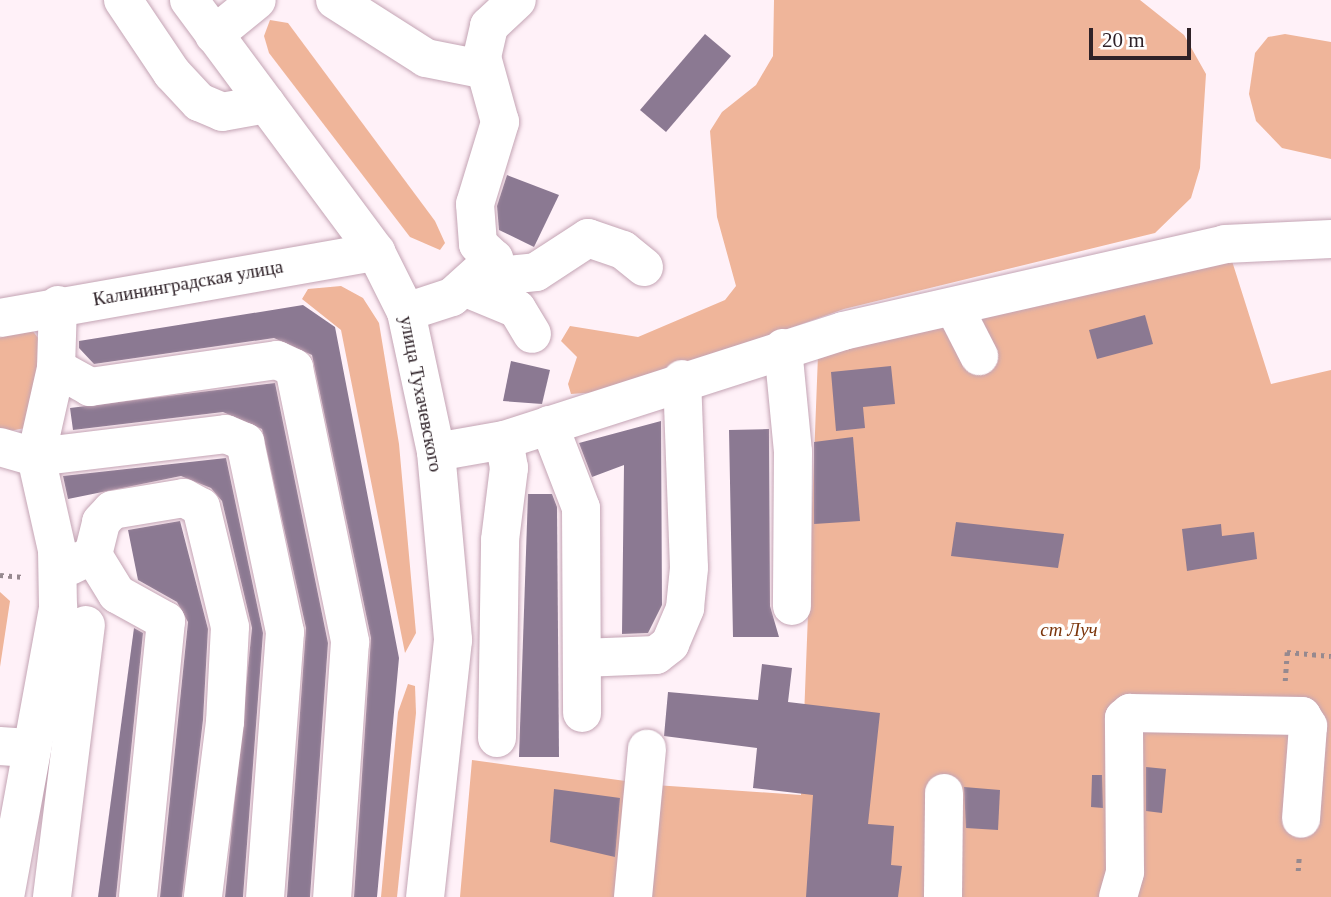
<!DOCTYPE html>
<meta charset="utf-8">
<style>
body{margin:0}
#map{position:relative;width:1331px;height:897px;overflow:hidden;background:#fff1f8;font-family:"Times New Roman",serif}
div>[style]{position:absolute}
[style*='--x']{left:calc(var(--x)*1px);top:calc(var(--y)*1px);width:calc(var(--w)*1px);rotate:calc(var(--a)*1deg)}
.green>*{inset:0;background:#efb59a}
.building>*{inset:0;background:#8b7992}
.path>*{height:4.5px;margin-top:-2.25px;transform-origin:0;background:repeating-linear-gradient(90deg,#96898f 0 3.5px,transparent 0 8.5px)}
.roads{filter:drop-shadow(0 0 2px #c4a4b4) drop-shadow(0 0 2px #c4a4b4)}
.minor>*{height:38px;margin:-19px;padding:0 19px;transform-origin:19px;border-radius:19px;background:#fff}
span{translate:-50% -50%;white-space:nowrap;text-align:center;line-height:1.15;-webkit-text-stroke:7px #fff;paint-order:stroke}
.street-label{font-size:19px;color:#2f2228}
.park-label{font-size:19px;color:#7c360c;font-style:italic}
.scale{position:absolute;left:1089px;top:28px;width:102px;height:32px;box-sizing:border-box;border:4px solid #2f2228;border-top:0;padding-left:9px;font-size:21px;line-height:24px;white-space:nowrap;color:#2f2228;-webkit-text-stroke:5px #fff;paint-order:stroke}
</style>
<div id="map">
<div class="green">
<div style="clip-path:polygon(774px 0,1140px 0,1184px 35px,1206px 74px,1200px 168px,1191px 198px,1155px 233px,844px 309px,612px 391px,571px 394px,568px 384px,577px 357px,561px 341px,570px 326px,638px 337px,725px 300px,736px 286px,717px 217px,710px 131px,722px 112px,756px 85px,773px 56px)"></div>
<div style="clip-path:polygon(270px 20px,288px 23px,435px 221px,445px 243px,440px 250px,410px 237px,269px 53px,264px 36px)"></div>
<div style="clip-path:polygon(1285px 34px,1331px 42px,1331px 159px,1282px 148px,1256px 121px,1249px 94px,1255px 53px,1268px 37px)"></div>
<div style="clip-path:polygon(1232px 261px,1271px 384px,1331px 370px,1331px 897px,460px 897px,472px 760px,655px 785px,801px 795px,818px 355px)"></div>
<div style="clip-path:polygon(341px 286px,363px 298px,379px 323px,399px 444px,416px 633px,405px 653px,341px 330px,302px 299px,308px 289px)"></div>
<div style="clip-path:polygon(32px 330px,44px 346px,25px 428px,0 433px,0 333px)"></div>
<div style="clip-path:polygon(0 592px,10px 601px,0 667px)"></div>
<div style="clip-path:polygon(408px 684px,415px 686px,416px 713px,397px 897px,381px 897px,398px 712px)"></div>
</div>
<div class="building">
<div style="clip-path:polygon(705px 34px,731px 56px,666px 132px,640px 110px)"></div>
<div style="clip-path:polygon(507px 175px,559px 195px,534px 247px,499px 230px,497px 206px)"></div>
<div style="clip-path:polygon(303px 305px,335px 327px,399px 658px,377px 897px,354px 897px,371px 638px,312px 355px,274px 338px,94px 364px,79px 348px,79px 341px)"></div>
<div style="clip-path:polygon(1145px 315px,1153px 344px,1097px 359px,1089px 330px)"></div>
<div style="clip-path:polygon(511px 361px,550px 370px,542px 404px,503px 401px)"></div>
<div style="clip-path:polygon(891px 366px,895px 404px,863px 407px,865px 428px,836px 431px,831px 372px)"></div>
<div style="clip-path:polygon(275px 383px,328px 643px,310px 897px,287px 897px,306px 628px,262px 429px,223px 412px,73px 430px,70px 408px)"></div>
<div style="clip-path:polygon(661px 421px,662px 605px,648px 633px,622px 634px,624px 465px,592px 477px,579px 443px)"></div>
<div style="clip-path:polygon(769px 429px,770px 606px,779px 637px,733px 637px,729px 430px)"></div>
<div style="clip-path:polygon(853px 437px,860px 521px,814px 524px,814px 442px)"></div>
<div style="clip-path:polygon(226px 458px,263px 633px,243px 897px,225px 897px,252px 628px,222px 501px,211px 488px,181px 476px,68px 499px,63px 476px)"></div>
<div style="clip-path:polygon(528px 494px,552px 494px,557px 507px,559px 757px,519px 757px)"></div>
<div style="clip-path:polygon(180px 521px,208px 629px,203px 720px,182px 897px,160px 897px,188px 622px,177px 602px,138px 580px,128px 530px)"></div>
<div style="clip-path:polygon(956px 522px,1064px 534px,1058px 568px,951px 556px)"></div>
<div style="clip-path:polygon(1221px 524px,1222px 536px,1254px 532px,1257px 559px,1187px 571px,1182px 529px)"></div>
<div style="clip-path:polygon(134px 628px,143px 633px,116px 897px,98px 897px)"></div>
<div style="clip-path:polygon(762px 664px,792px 668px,788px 702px,880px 713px,868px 824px,894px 826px,891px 865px,902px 866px,898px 897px,806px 897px,813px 795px,753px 788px,757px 748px,664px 736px,668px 692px,758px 700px)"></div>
<div style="clip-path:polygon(1146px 767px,1166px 769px,1162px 813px,1146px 811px)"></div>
<div style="clip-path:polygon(1092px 775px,1102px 775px,1103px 808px,1091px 807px)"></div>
<div style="clip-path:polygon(964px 787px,1000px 790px,998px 830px,966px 828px)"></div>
<div style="clip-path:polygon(554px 789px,620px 798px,615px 857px,550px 842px)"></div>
</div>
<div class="path">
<div style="--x:0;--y:575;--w:24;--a:5"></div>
<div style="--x:1285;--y:681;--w:29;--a:-86"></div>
<div style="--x:1287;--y:652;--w:44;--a:5.2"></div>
<div style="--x:1298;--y:871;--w:16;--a:-86"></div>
</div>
<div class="roads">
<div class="minor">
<div style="--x:123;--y:0;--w:88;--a:56.1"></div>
<div style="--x:172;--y:73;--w:40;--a:47"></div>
<div style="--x:199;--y:102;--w:25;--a:23"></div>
<div style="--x:222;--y:112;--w:45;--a:-10.3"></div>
<div style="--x:189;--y:0;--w:314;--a:53.4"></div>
<div style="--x:376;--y:252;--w:67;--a:63.4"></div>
<div style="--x:406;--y:312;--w:143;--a:77.9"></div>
<div style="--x:436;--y:452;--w:189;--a:84.8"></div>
<div style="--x:453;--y:640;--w:259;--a:96.2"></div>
<div style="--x:335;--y:0;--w:108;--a:32.5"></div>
<div style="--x:426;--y:58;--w:56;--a:11.3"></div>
<div style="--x:214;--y:35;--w:55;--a:-39.1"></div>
<div style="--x:479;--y:278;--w:57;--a:-6"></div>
<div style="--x:536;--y:272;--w:62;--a:-33.2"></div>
<div style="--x:588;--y:238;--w:37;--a:19"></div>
<div style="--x:623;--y:250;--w:27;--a:39"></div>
<div style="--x:466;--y:288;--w:55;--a:22.4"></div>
<div style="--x:517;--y:309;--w:29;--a:59"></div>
<div style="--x:955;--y:309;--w:53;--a:62.9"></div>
<div style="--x:406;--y:312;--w:48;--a:-18.1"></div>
<div style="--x:452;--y:297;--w:57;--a:-42.1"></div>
<div style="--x:494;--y:259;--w:22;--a:-137"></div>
<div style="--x:478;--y:244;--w:40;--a:-94.3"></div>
<div style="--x:475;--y:204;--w:86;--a:-73"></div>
<div style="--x:500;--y:122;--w:67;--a:-105.5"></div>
<div style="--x:482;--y:57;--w:32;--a:-77"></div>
<div style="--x:489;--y:26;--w:38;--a:-43"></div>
<div style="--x:0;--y:318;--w:382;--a:-10"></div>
<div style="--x:783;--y:348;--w:104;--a:84.5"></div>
<div style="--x:793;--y:452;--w:154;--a:90.4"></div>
<div style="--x:56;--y:368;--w:39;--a:29"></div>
<div style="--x:90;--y:387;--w:189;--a:-8.2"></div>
<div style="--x:277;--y:360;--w:19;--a:25"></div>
<div style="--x:294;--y:368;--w:280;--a:78.4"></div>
<div style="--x:350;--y:642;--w:256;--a:94"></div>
<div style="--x:549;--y:425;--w:89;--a:68.9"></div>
<div style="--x:581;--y:508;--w:205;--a:89.7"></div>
<div style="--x:0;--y:447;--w:37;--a:16"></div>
<div style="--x:36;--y:457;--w:191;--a:-6.9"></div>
<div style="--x:226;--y:434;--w:21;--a:23"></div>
<div style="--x:245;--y:442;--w:194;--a:78.1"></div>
<div style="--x:285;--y:632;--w:266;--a:94.3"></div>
<div style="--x:436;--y:452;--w:69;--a:-10"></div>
<div style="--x:504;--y:440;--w:356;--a:-17.8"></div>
<div style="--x:843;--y:331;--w:392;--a:-12.8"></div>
<div style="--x:1225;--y:244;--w:106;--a:-2.7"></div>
<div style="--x:93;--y:555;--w:34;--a:-76"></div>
<div style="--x:101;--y:522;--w:16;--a:-47"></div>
<div style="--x:112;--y:510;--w:73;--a:-9.5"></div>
<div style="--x:184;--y:498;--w:19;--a:28"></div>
<div style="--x:201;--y:507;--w:123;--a:76.4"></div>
<div style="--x:230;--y:627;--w:95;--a:93"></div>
<div style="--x:225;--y:722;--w:176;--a:97.2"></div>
<div style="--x:70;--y:566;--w:25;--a:-26"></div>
<div style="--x:93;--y:555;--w:46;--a:58.4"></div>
<div style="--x:117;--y:594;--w:56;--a:28.9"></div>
<div style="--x:166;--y:621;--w:277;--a:95.8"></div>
<div style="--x:582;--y:658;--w:74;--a:-2.3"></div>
<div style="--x:656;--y:655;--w:18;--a:-38"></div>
<div style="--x:670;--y:644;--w:39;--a:-67"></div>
<div style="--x:685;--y:608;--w:40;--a:-84.3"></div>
<div style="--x:689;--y:568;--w:189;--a:-92.1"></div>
<div style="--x:497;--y:738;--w:198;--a:-89.1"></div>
<div style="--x:500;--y:540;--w:73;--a:-82.9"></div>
<div style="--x:509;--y:468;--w:28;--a:-100"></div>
<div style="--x:0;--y:746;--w:32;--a:4"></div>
<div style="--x:5;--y:897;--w:295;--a:-79.6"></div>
<div style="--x:58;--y:607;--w:57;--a:-91"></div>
<div style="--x:57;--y:550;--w:95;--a:-102.7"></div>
<div style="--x:36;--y:457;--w:91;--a:-77.3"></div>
<div style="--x:56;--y:368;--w:63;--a:-88.2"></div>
<div style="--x:52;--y:897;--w:274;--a:-82.9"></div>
<div style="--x:633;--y:897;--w:149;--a:-84.6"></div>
<div style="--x:943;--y:897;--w:104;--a:-89.4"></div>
<div style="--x:1118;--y:897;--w:26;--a:-74"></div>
<div style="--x:1125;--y:872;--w:154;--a:-90.4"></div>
<div style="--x:1124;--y:718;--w:8;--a:-40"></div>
<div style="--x:1130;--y:713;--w:172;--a:1"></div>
<div style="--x:1302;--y:716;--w:12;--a:59"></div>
<div style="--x:1308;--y:726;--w:93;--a:94.3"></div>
</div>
</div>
<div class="street-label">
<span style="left:188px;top:283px;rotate:-10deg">Калининградская улица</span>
<span style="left:421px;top:394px;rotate:79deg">улица Тухачевского</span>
</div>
<div class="park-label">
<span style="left:1069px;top:630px">ст Луч</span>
</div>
<div class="scale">20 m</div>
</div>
